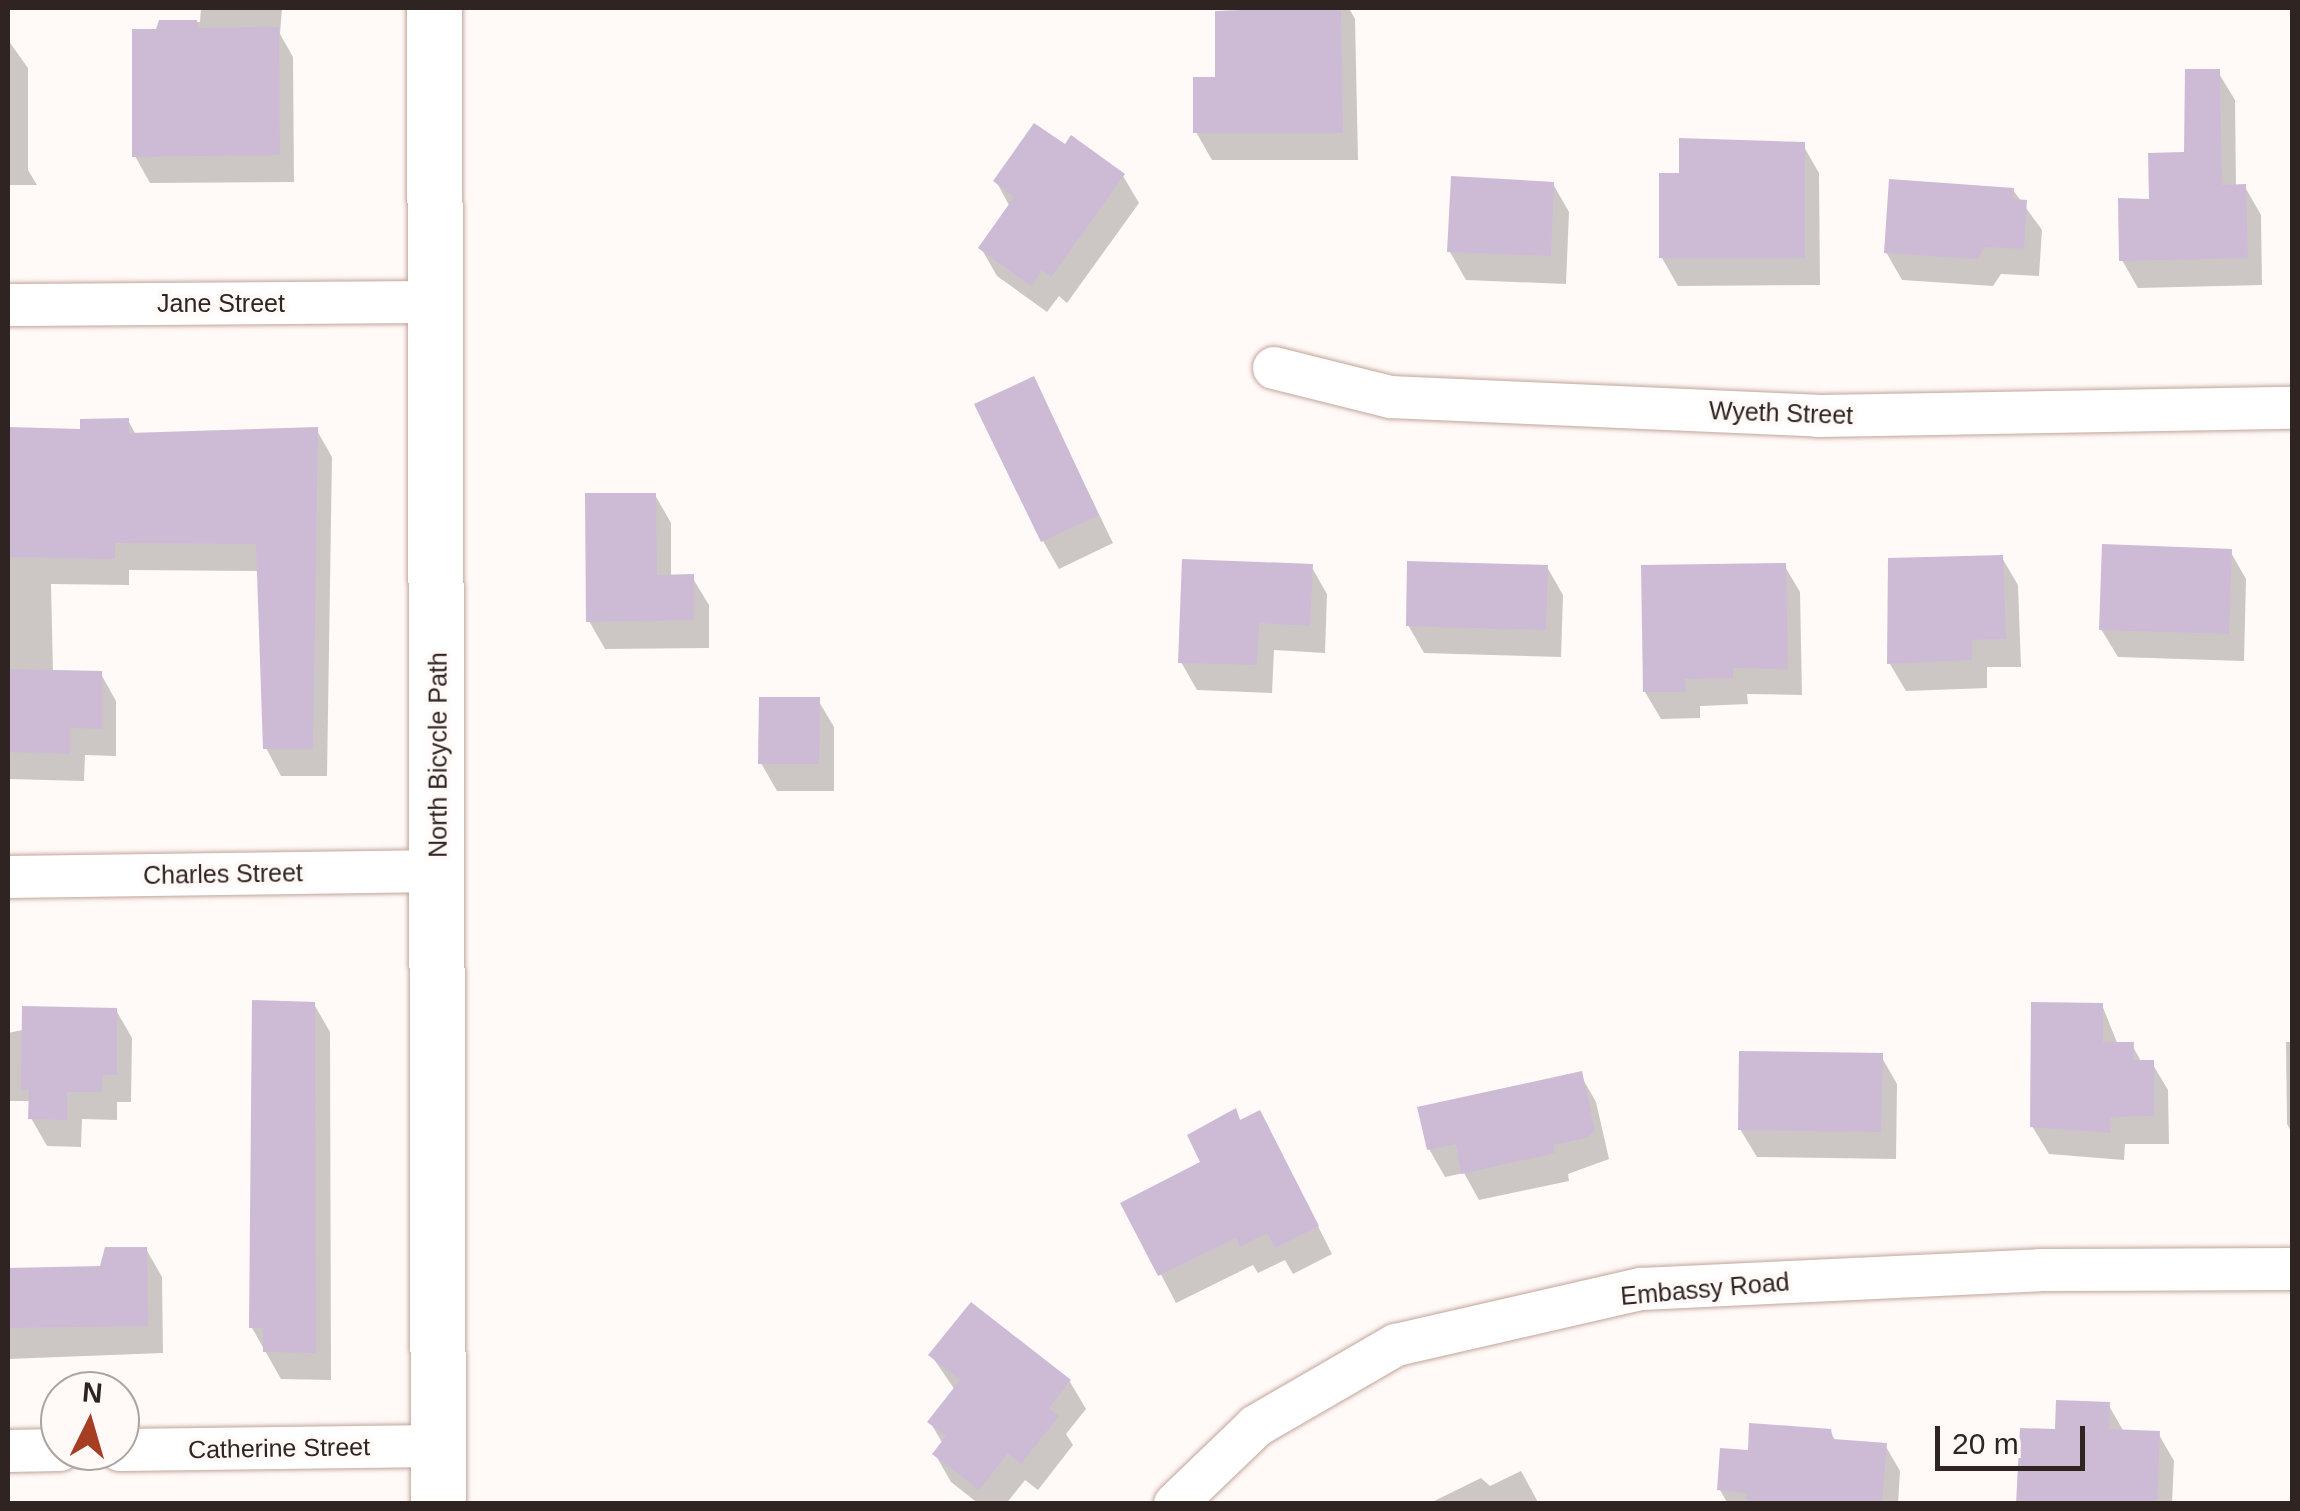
<!DOCTYPE html>
<style>
body{margin:0}
#map{position:relative;width:2300px;height:1511px;overflow:hidden;background:#fff9f7;font-family:Arial,sans-serif}
div>[style]{position:absolute}
[style*='--x']{left:calc(var(--x)*1px);top:calc(var(--y)*1px);width:calc(var(--w)*1px);rotate:calc(var(--a)*1deg)}
.shadow>*{inset:0;background:#0003}
.building>*{inset:0;background:#cdbbd6}
.roads{filter:drop-shadow(0 0 2px #c1a59b) drop-shadow(0 0 2px #c1a59b)}
.street>*{height:42px;margin:-21px;padding:0 21px;transform-origin:21px;border-radius:21px;background:#fff}
.secondary>*{height:55px;margin:-27.5px;padding:0 27.5px;transform-origin:27.5px;border-radius:27.5px;background:#fff}
span{translate:-50% -50%;white-space:nowrap;text-align:center;line-height:1.15;-webkit-text-stroke:8px #fff9f7;paint-order:stroke}
.street-label{font-size:25px;color:#2f2421}
.frame{position:absolute;inset:0;border:10px solid #2f2421;pointer-events:none}
.north{position:absolute;left:40px;top:1371px;width:100px;height:100px;box-sizing:border-box;background:#fff9f7;border:2px solid #aca4a1;border-radius:50%;rotate:5deg;font-size:28px;font-weight:700;line-height:40px;text-align:center;color:#2f2421}
.north::after{content:'';display:block;margin:auto;width:35px;height:45px;background:#a63e23;clip-path:polygon(50% 0,100% 100%,50% 72%,0 100%)}
.scale{position:absolute;left:1935px;top:1426px;width:150px;height:45px;box-sizing:border-box;border:5px solid #2f2421;border-top:0;padding-left:12px;font-size:30px;line-height:35px;white-space:nowrap;color:#2f2421;-webkit-text-stroke:8px #fff9f7;paint-order:stroke}
</style>
<div id="map">
<div class="shadow">
<div style="clip-path:polygon(201px 8px,282px 8px,280px 34px,293px 57px,294px 182px,150px 183px,135px 156px,161px 23px,200px 22px)"></div>
<div style="clip-path:polygon(1291px 8px,1349px 8px,1355px 19px,1358px 160px,1212px 160px,1196px 132px,1217px 80px)"></div>
<div style="clip-path:polygon(8px 40px,28px 68px,28px 170px,37px 185px,8px 185px)"></div>
<div style="clip-path:polygon(2218px 72px,2235px 100px,2236px 187px,2245px 187px,2261px 215px,2262px 285px,2138px 288px,2122px 260px,2187px 155px)"></div>
<div style="clip-path:polygon(1803px 145px,1819px 173px,1820px 285px,1678px 286px,1662px 258px,1681px 176px)"></div>
<div style="clip-path:polygon(1065px 148px,1123px 176px,1139px 203px,1067px 303px,1059px 296px,1047px 312px,997px 276px,981px 248px,1010px 207px,996px 181px)"></div>
<div style="clip-path:polygon(1553px 184px,1569px 212px,1566px 284px,1466px 280px,1450px 252px)"></div>
<div style="clip-path:polygon(2013px 190px,2042px 230px,2039px 276px,2001px 274px,1993px 286px,1902px 280px,1886px 252px)"></div>
<div style="clip-path:polygon(1033px 379px,1113px 543px,1059px 569px,1043px 541px)"></div>
<div style="clip-path:polygon(128px 420px,136px 435px,316px 429px,332px 457px,327px 776px,281px 776px,266px 748px,259px 571px,129px 570px,129px 585px,51px 584px,53px 673px,101px 674px,116px 701px,116px 756px,85px 755px,84px 781px,8px 779px,8px 430px,82px 431px)"></div>
<div style="clip-path:polygon(655px 495px,671px 523px,671px 577px,692px 577px,709px 605px,709px 648px,605px 649px,589px 621px)"></div>
<div style="clip-path:polygon(2230px 551px,2246px 579px,2244px 661px,2118px 657px,2101px 629px)"></div>
<div style="clip-path:polygon(2002px 558px,2018px 585px,2021px 667px,1987px 667px,1987px 688px,1906px 691px,1890px 664px)"></div>
<div style="clip-path:polygon(1784px 565px,1800px 592px,1802px 695px,1747px 694px,1748px 704px,1700px 706px,1700px 718px,1661px 719px,1645px 692px)"></div>
<div style="clip-path:polygon(1311px 566px,1327px 594px,1325px 653px,1274px 650px,1272px 693px,1197px 690px,1181px 662px)"></div>
<div style="clip-path:polygon(1547px 567px,1563px 595px,1561px 657px,1424px 653px,1408px 625px)"></div>
<div style="clip-path:polygon(818px 700px,834px 727px,834px 791px,777px 791px,761px 763px)"></div>
<div style="clip-path:polygon(314px 1004px,330px 1032px,331px 1380px,281px 1379px,252px 1328px)"></div>
<div style="clip-path:polygon(2102px 1005px,2118px 1045px,2132px 1045px,2142px 1063px,2152px 1063px,2168px 1090px,2169px 1144px,2125px 1144px,2124px 1160px,2049px 1154px,2032px 1126px)"></div>
<div style="clip-path:polygon(116px 1010px,132px 1038px,131px 1102px,117px 1102px,117px 1120px,82px 1119px,81px 1147px,47px 1146px,31px 1118px,30px 1101px,8px 1101px,8px 1033px)"></div>
<div style="clip-path:polygon(2286px 1042px,2292px 1042px,2292px 1133px,2287px 1124px)"></div>
<div style="clip-path:polygon(1881px 1056px,1897px 1084px,1896px 1159px,1757px 1157px,1740px 1129px)"></div>
<div style="clip-path:polygon(1580px 1074px,1596px 1102px,1609px 1159px,1568px 1174px,1569px 1181px,1479px 1200px,1464px 1173px,1445px 1177px,1429px 1149px)"></div>
<div style="clip-path:polygon(1241px 1122px,1275px 1141px,1332px 1254px,1293px 1274px,1285px 1260px,1258px 1273px,1253px 1265px,1176px 1303px,1124px 1204px,1204px 1164px)"></div>
<div style="clip-path:polygon(146px 1249px,162px 1277px,163px 1353px,8px 1359px,8px 1270px,102px 1269px)"></div>
<div style="clip-path:polygon(931px 1355px,1070px 1382px,1086px 1409px,1066px 1434px,1073px 1445px,1038px 1490px,1025px 1480px,1006px 1504px,979px 1504px,951px 1482px,935px 1454px,943px 1444px,930px 1422px,955px 1390px)"></div>
<div style="clip-path:polygon(2108px 1404px,2124px 1432px,2158px 1433px,2174px 1461px,2172px 1504px,2019px 1504px,2058px 1432px)"></div>
<div style="clip-path:polygon(1830px 1431px,1836px 1442px,1885px 1445px,1900px 1471px,1898px 1504px,1728px 1504px,1720px 1490px,1750px 1453px)"></div>
<div style="clip-path:polygon(1521px 1471px,1539px 1504px,1430px 1503px,1481px 1478px,1490px 1486px)"></div>
</div>
<div class="building">
<div style="clip-path:polygon(1288px 8px,1341px 8px,1343px 133px,1193px 133px,1193px 77px,1215px 77px,1215px 11px)"></div>
<div style="clip-path:polygon(159px 20px,197px 20px,198px 28px,279px 27px,280px 155px,132px 157px,132px 29px,156px 29px)"></div>
<div style="clip-path:polygon(2185px 69px,2220px 69px,2222px 185px,2246px 184px,2248px 258px,2119px 261px,2118px 198px,2149px 199px,2148px 153px,2184px 152px)"></div>
<div style="clip-path:polygon(1034px 123px,1065px 144px,1071px 135px,1125px 174px,1051px 277px,1042px 270px,1031px 286px,978px 248px,1014px 197px,993px 181px)"></div>
<div style="clip-path:polygon(1679px 138px,1805px 142px,1805px 258px,1659px 258px,1659px 173px,1679px 173px)"></div>
<div style="clip-path:polygon(1451px 176px,1554px 182px,1551px 256px,1447px 252px)"></div>
<div style="clip-path:polygon(1889px 179px,2014px 188px,2013px 199px,2027px 200px,2024px 249px,1985px 247px,1978px 259px,1884px 253px)"></div>
<div style="clip-path:polygon(1034px 376px,1099px 515px,1041px 542px,974px 404px)"></div>
<div style="clip-path:polygon(129px 418px,129px 433px,318px 427px,313px 749px,263px 749px,256px 544px,115px 543px,115px 559px,8px 557px,8px 427px,80px 429px,80px 419px)"></div>
<div style="clip-path:polygon(585px 493px,656px 493px,657px 575px,694px 574px,694px 620px,586px 622px)"></div>
<div style="clip-path:polygon(2102px 544px,2232px 549px,2229px 634px,2099px 630px)"></div>
<div style="clip-path:polygon(2003px 555px,2006px 639px,1972px 640px,1972px 660px,1887px 664px,1888px 558px)"></div>
<div style="clip-path:polygon(1182px 559px,1313px 564px,1310px 626px,1259px 623px,1257px 665px,1178px 663px)"></div>
<div style="clip-path:polygon(1407px 561px,1548px 565px,1546px 630px,1406px 626px)"></div>
<div style="clip-path:polygon(1786px 563px,1788px 669px,1733px 668px,1733px 678px,1685px 679px,1686px 692px,1643px 692px,1641px 565px)"></div>
<div style="clip-path:polygon(8px 669px,102px 671px,102px 729px,70px 728px,70px 754px,8px 752px)"></div>
<div style="clip-path:polygon(759px 697px,820px 697px,819px 764px,758px 764px)"></div>
<div style="clip-path:polygon(252px 1000px,315px 1002px,316px 1353px,263px 1352px,263px 1328px,249px 1328px)"></div>
<div style="clip-path:polygon(2031px 1002px,2103px 1003px,2103px 1042px,2134px 1042px,2133px 1060px,2154px 1060px,2154px 1116px,2110px 1117px,2110px 1133px,2030px 1127px)"></div>
<div style="clip-path:polygon(22px 1006px,117px 1008px,117px 1075px,103px 1075px,102px 1092px,67px 1092px,67px 1120px,28px 1119px,29px 1089px,21px 1090px)"></div>
<div style="clip-path:polygon(1739px 1051px,1883px 1053px,1881px 1132px,1738px 1130px)"></div>
<div style="clip-path:polygon(1582px 1071px,1595px 1131px,1586px 1138px,1553px 1145px,1555px 1153px,1461px 1174px,1456px 1144px,1427px 1150px,1417px 1107px)"></div>
<div style="clip-path:polygon(1236px 1108px,1240px 1120px,1260px 1110px,1319px 1226px,1275px 1248px,1267px 1233px,1240px 1247px,1236px 1238px,1158px 1276px,1120px 1203px,1200px 1162px,1187px 1135px)"></div>
<div style="clip-path:polygon(105px 1247px,147px 1247px,148px 1326px,8px 1328px,8px 1268px,100px 1266px)"></div>
<div style="clip-path:polygon(971px 1302px,1071px 1380px,1049px 1408px,1059px 1416px,1021px 1464px,1008px 1453px,979px 1490px,932px 1454px,946px 1436px,927px 1422px,960px 1380px,928px 1355px)"></div>
<div style="clip-path:polygon(2056px 1400px,2110px 1402px,2109px 1429px,2160px 1431px,2157px 1504px,2016px 1504px,2020px 1428px,2055px 1429px)"></div>
<div style="clip-path:polygon(1749px 1423px,1831px 1429px,1833px 1439px,1887px 1443px,1882px 1502px,1747px 1504px,1747px 1493px,1717px 1490px,1720px 1448px,1748px 1450px)"></div>
</div>
<div class="roads">
<div class="street">
<div style="--x:8;--y:305;--w:427;--a:-0.4"></div>
<div style="--x:1274;--y:368;--w:120;--a:14"></div>
<div style="--x:1390;--y:397;--w:427;--a:2.5"></div>
<div style="--x:1817;--y:416;--w:475;--a:-1"></div>
<div style="--x:8;--y:877;--w:431;--a:-0.8"></div>
<div style="--x:120;--y:1450;--w:318;--a:-0.7"></div>
<div style="--x:8;--y:1451;--w:52;--a:-1.1"></div>
<div style="--x:1175;--y:1504;--w:112;--a:-43.9"></div>
<div style="--x:1256;--y:1426;--w:162;--a:-30.1"></div>
<div style="--x:1396;--y:1345;--w:251;--a:-12.9"></div>
<div style="--x:1641;--y:1289;--w:399;--a:-2.7"></div>
<div style="--x:2040;--y:1270;--w:252;--a:-0.2"></div>
</div>
<div class="secondary">
<div style="--x:434;--y:8;--w:1496;--a:89.85"></div>
</div>
</div>
<div class="street-label">
<span style="left:221px;top:303px">Jane Street</span>
<span style="left:1781px;top:413px;rotate:2deg">Wyeth Street</span>
<span style="left:438px;top:755px;rotate:-90deg">North Bicycle Path</span>
<span style="left:223px;top:874px;rotate:-1deg">Charles Street</span>
<span style="left:1705px;top:1289px;rotate:-5deg">Embassy Road</span>
<span style="left:279px;top:1448px;rotate:-1deg">Catherine Street</span>
</div>
<div class="frame"></div>
<div class="north">N</div>
<div class="scale">20 m</div>
</div>
